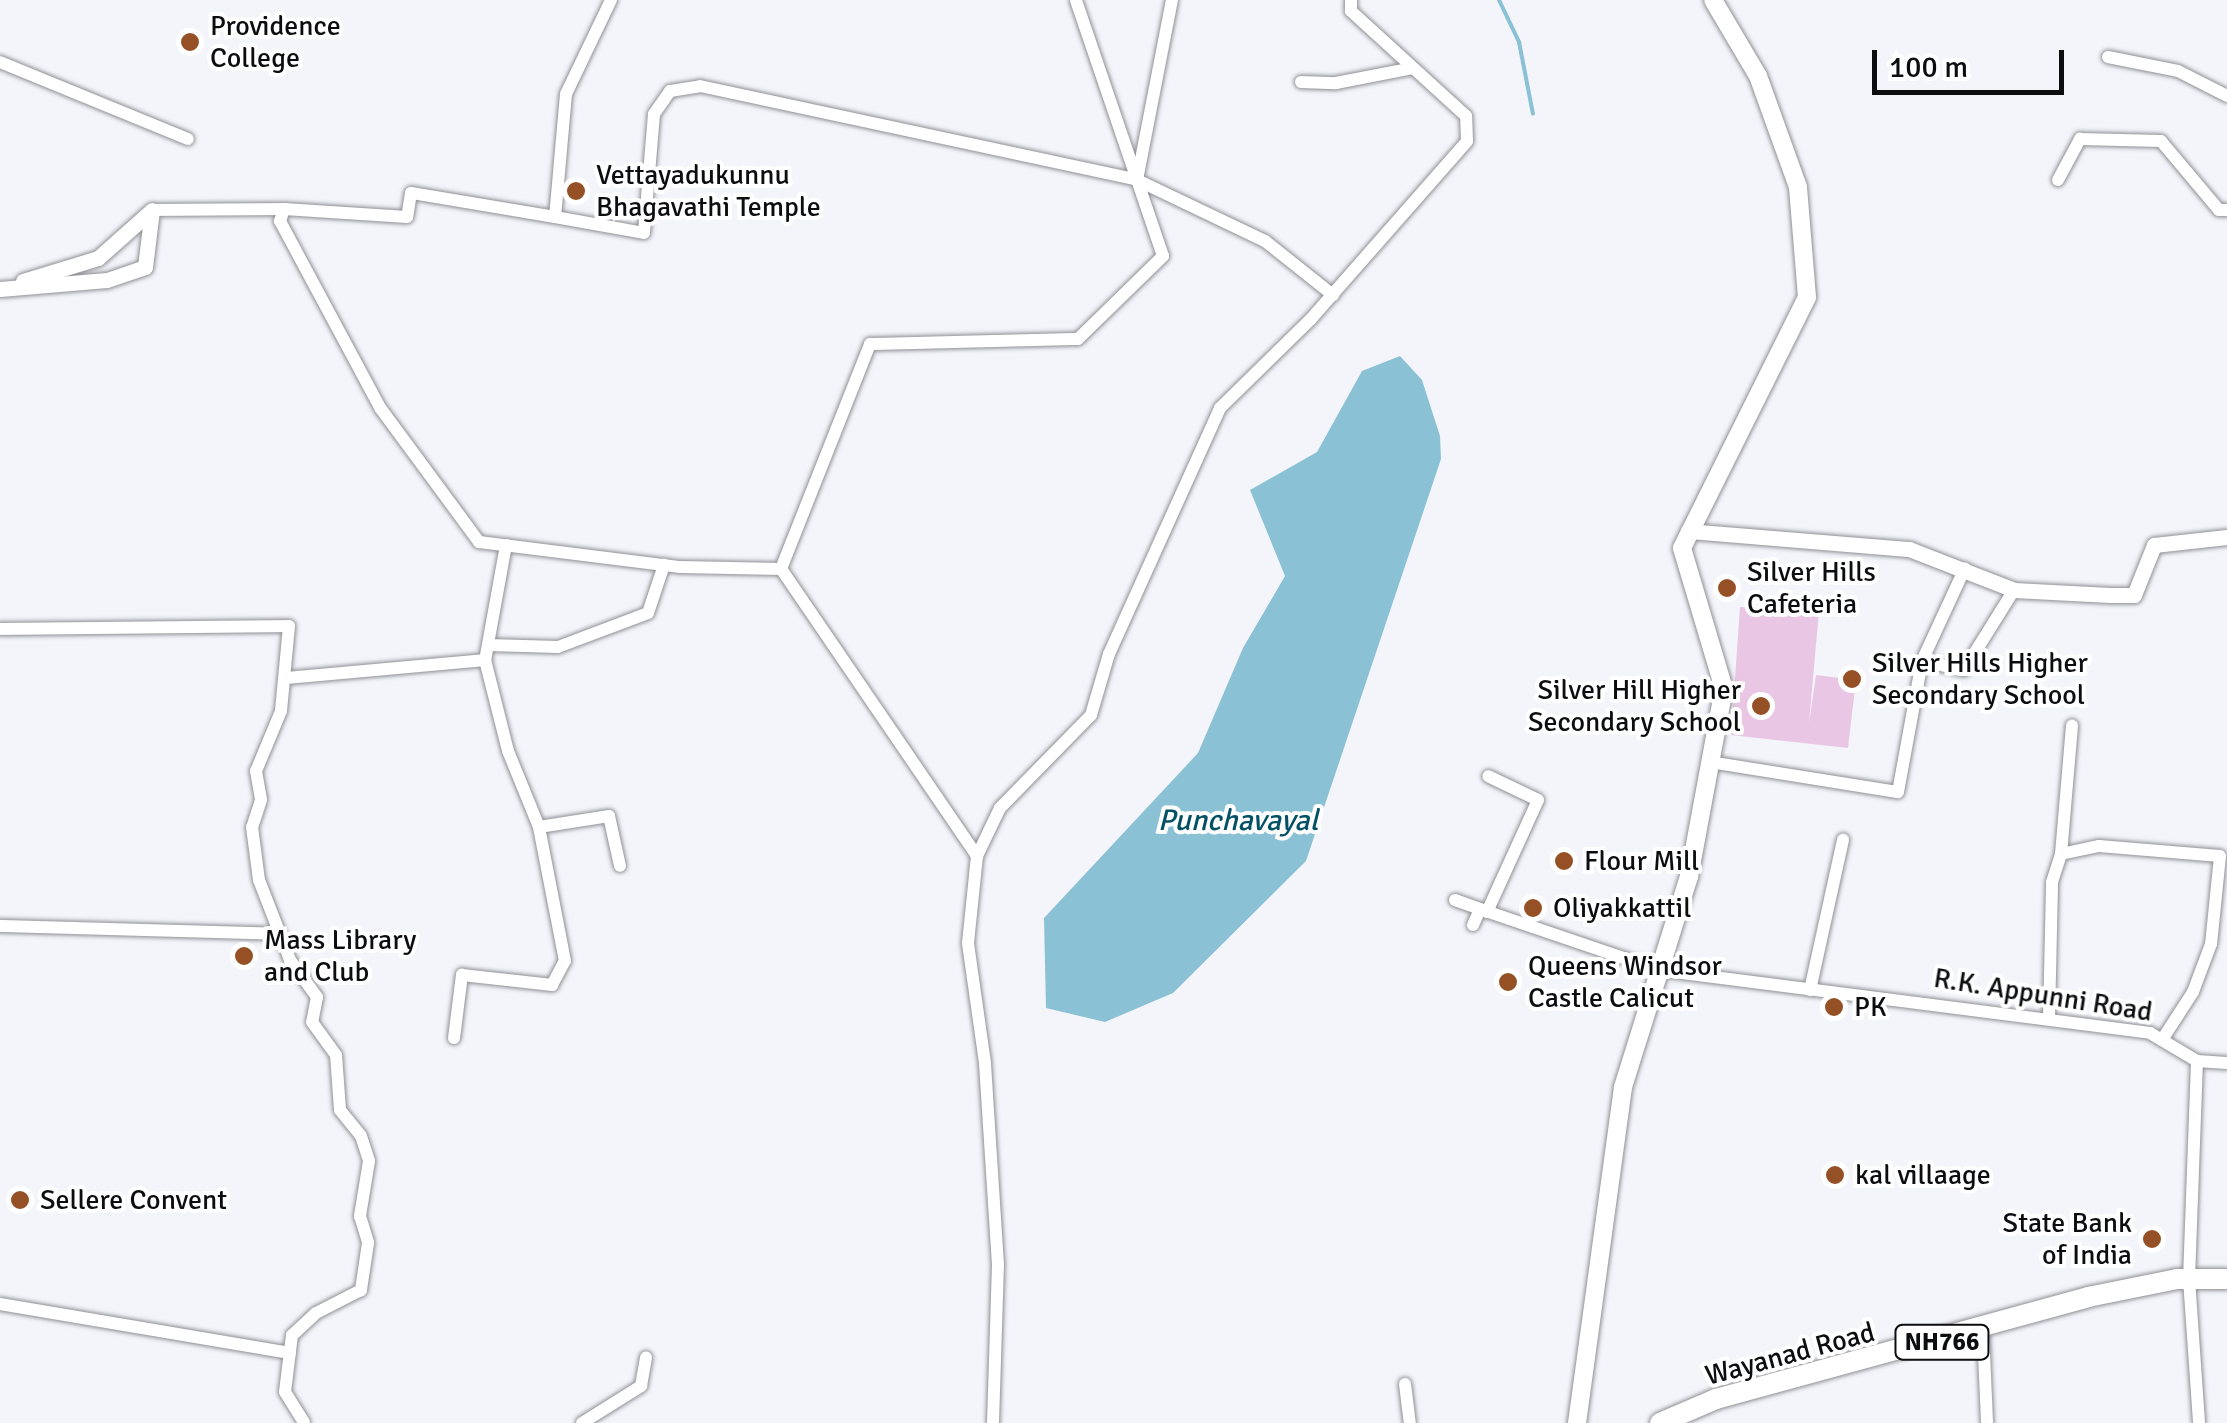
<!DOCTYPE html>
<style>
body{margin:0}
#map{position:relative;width:2227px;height:1423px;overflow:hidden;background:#f4f5fb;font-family:Signika,sans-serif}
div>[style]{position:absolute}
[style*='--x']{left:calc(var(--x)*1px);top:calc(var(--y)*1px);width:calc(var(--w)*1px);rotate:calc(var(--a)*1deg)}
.green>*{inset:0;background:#e9c7e4}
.water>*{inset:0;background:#8bc1d5}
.stream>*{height:4px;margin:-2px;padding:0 2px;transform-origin:2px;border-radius:2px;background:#8bc1d5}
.roads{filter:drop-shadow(0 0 2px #8f9095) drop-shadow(0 0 2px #8f9095)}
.minor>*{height:12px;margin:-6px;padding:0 6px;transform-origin:6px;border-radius:6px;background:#fff}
.tertiary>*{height:15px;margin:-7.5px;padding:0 7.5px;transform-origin:7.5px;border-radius:7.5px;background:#fff}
.secondary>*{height:18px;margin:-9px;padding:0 9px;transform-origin:9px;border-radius:9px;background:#fff}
.trunk>*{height:20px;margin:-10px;padding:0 10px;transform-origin:10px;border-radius:10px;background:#fff}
.dots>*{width:28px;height:28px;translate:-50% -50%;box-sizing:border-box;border:5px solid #fff;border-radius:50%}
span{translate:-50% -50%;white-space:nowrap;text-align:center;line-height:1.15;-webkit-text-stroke:8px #fff;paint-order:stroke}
.shield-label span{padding:2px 8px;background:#fff;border:2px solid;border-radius:8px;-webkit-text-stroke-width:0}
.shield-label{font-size:25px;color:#0c0d0f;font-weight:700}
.poi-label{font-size:28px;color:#0c0d0f}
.left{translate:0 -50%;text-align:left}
.right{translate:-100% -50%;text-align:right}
.street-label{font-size:28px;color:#0c0d0f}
.water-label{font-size:30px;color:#045166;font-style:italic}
.scale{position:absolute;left:1872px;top:50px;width:192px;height:45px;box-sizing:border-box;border:5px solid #0c0d0f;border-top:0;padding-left:12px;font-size:30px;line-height:35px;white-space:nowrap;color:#0c0d0f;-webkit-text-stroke:8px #fff;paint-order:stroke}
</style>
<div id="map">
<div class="green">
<div style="clip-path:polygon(1740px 607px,1819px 611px,1809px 723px,1816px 675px,1856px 680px,1848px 748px,1731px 735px)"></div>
</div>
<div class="water">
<div style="clip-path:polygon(1400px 356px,1422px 380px,1440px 436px,1441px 459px,1306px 861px,1173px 993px,1105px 1022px,1046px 1008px,1044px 918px,1198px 753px,1243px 648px,1285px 576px,1250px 490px,1317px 452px,1362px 371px)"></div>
</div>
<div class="stream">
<div style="--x:1499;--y:0;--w:47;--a:64.5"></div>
<div style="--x:1519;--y:42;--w:73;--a:79"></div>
</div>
<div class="roads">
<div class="minor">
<div style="--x:611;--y:0;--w:104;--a:115.6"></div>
<div style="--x:566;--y:94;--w:123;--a:95.1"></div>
<div style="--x:555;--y:217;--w:146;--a:-170.5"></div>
<div style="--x:411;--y:193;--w:24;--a:99"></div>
<div style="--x:407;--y:217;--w:123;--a:-176.3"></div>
<div style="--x:284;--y:209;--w:13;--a:108"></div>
<div style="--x:280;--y:221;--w:213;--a:61.8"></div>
<div style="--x:381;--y:409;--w:165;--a:53.6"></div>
<div style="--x:479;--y:542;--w:203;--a:7.1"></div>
<div style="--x:680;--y:567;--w:101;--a:1.1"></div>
<div style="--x:2108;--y:57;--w:71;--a:11.3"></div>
<div style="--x:2178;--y:71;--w:55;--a:27"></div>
<div style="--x:0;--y:62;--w:203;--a:22.3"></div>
<div style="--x:1301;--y:82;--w:35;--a:2"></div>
<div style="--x:1336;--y:83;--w:78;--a:-11"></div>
<div style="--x:1137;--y:180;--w:142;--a:25.5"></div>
<div style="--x:1265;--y:241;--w:87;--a:38.5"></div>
<div style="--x:2058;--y:180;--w:47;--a:-61.8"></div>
<div style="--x:2080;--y:139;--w:81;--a:1.4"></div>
<div style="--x:2161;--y:141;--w:90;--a:50"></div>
<div style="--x:2219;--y:210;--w:8;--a:0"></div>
<div style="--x:152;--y:210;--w:132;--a:-0.4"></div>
<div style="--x:555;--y:217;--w:90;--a:10.2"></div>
<div style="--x:644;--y:233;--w:119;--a:-85.2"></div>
<div style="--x:654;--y:114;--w:28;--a:-55"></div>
<div style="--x:670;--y:91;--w:30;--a:-9"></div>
<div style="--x:700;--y:86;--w:447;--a:12.1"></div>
<div style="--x:1137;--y:180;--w:183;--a:-79"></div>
<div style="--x:506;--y:545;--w:117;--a:100.3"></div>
<div style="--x:485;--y:660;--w:94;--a:75.8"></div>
<div style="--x:508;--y:751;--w:82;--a:67.8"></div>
<div style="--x:0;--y:629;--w:289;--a:-0.6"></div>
<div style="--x:289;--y:626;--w:85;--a:95.4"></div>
<div style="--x:281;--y:711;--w:65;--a:112.6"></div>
<div style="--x:256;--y:771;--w:29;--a:80"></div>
<div style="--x:261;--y:800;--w:28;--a:108"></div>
<div style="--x:252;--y:827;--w:53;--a:82.5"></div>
<div style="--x:259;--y:880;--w:86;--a:68.8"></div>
<div style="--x:290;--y:960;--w:46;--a:53.9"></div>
<div style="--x:317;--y:997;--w:25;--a:101"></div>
<div style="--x:312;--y:1022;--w:41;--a:54"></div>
<div style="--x:336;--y:1055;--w:55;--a:85.8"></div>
<div style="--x:340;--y:1110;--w:33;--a:51"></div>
<div style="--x:361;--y:1136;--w:26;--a:72"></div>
<div style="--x:369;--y:1161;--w:56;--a:99.3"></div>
<div style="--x:360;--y:1216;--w:28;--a:73"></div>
<div style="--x:368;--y:1243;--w:48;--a:98.5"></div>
<div style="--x:361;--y:1290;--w:51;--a:152.9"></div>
<div style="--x:316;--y:1313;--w:33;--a:137"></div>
<div style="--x:292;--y:1335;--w:57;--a:97"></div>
<div style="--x:285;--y:1392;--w:36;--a:58"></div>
<div style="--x:488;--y:645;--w:70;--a:1.6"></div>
<div style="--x:558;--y:647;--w:96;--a:-20.7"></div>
<div style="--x:648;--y:613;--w:51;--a:-71.6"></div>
<div style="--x:1922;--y:661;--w:43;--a:12.1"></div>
<div style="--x:1964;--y:670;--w:94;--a:-58"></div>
<div style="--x:287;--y:678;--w:199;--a:-5.2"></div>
<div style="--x:1710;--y:762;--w:190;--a:9.1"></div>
<div style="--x:1898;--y:792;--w:133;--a:-79.6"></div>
<div style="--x:1922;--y:661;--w:102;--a:-65.2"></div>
<div style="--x:2061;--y:854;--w:129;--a:-85.1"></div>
<div style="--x:977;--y:856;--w:348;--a:-124.3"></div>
<div style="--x:781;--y:569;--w:242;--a:-68.4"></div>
<div style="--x:870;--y:344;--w:208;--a:-1.4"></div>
<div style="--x:1078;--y:339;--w:119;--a:-44.3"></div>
<div style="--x:1163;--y:256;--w:270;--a:-108.8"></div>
<div style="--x:1455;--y:900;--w:27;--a:20"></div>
<div style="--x:1487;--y:912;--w:123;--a:-65.5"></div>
<div style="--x:1538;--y:800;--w:55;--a:-154.4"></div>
<div style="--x:1473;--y:925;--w:17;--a:-66"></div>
<div style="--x:1480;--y:909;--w:189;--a:18.8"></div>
<div style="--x:1659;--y:970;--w:495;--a:7.3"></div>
<div style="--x:2150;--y:1033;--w:55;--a:30.8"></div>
<div style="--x:2197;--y:1061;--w:218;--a:92.1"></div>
<div style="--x:2189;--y:1279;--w:144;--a:86"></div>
<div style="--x:0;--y:926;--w:280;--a:1.6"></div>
<div style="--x:1810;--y:990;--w:154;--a:-77.6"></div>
<div style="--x:2049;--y:1018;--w:136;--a:-88.7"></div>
<div style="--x:2052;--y:882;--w:29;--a:-72"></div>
<div style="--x:2061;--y:854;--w:39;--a:-12"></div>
<div style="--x:2099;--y:846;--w:121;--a:4.7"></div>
<div style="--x:2220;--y:856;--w:88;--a:95.8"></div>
<div style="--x:2211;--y:944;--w:51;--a:110.6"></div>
<div style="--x:2193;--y:992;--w:57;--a:122.9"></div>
<div style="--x:454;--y:1038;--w:64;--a:-82.8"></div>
<div style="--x:462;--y:975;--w:91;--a:6.3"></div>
<div style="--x:552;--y:985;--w:27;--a:-62"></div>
<div style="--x:565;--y:961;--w:136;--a:-101"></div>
<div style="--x:539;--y:827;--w:71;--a:-8.9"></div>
<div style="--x:609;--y:816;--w:51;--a:77.6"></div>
<div style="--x:2197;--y:1061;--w:30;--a:4"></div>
<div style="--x:0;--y:1304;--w:294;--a:9.6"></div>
<div style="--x:1983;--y:1330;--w:93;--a:87.5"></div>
<div style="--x:1405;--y:1384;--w:39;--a:83"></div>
<div style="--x:582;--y:1423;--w:70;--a:-32.1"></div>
<div style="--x:641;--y:1386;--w:29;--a:-80"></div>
<div style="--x:993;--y:1423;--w:158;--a:-88.2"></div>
<div style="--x:998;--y:1265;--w:202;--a:-93.7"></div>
<div style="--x:985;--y:1063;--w:121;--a:-98.1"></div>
<div style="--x:968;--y:943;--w:87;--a:-84.1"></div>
<div style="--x:977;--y:856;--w:53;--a:-64.4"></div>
<div style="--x:1000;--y:808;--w:130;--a:-45.6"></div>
<div style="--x:1091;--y:715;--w:64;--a:-73.6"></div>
<div style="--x:1109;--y:654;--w:270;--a:-65.7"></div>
<div style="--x:1220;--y:408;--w:126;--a:-44.4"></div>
<div style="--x:1310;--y:320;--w:238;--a:-48.7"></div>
<div style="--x:1467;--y:141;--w:25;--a:-92"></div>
<div style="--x:1466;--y:116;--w:156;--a:-137.6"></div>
<div style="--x:1351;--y:11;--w:11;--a:-90"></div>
</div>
<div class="tertiary">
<div style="--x:23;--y:281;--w:78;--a:-17"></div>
<div style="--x:98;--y:258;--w:72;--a:-41.6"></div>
<div style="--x:0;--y:289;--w:107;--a:-4.8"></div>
<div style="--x:107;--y:280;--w:40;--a:-18.9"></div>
<div style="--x:145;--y:267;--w:57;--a:-83"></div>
<div style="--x:1688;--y:531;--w:222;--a:4.7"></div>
<div style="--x:1909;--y:549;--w:113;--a:21.3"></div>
<div style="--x:2014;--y:590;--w:96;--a:3"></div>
<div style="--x:2110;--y:595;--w:24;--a:0"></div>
<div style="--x:2134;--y:595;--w:54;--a:-68.2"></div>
<div style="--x:2154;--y:545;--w:73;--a:-6.3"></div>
</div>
<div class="secondary">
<div style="--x:1577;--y:1423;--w:339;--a:-82.2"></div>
<div style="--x:1623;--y:1087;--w:220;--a:-72.6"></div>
<div style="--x:1689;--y:877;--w:191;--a:-79.5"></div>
<div style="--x:1724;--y:689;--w:147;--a:-106.6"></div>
<div style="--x:1682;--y:548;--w:280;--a:-63.5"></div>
<div style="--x:1807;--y:297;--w:110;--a:-94.7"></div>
<div style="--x:1798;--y:187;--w:118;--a:-109.8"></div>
<div style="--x:1758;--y:76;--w:88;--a:-120.6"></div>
</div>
<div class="trunk">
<div style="--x:1660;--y:1423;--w:61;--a:-23.2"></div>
<div style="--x:1716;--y:1399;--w:386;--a:-15.3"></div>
<div style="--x:2088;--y:1297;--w:91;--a:-11.4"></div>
<div style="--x:2177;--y:1279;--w:50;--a:0"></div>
</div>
</div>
<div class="dots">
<div style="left:190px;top:42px;background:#955125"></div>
<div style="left:576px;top:191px;background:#955125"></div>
<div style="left:1727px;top:588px;background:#955125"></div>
<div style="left:1852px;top:679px;background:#955125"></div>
<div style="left:1761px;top:706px;background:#955125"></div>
<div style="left:1564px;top:861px;background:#955125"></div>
<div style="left:1533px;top:908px;background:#955125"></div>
<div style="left:244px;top:956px;background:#955125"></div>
<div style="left:1508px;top:982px;background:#955125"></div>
<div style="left:1834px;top:1007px;background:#955125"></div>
<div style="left:1835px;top:1175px;background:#955125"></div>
<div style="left:20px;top:1200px;background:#955125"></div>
<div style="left:2152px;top:1239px;background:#955125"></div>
</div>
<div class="shield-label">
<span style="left:1942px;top:1342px">NH766</span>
</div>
<div class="poi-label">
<span class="left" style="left:210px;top:42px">Providence<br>College</span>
<span class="left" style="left:596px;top:191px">Vettayadukunnu<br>Bhagavathi Temple</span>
<span class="left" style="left:1747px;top:588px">Silver Hills<br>Cafeteria</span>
<span class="left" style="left:1872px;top:679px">Silver Hills Higher<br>Secondary School</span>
<span class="right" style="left:1741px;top:706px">Silver Hill Higher<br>Secondary School</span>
<span class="left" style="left:1584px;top:861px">Flour Mill</span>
<span class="left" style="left:1553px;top:908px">Oliyakkattil</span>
<span class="left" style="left:264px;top:956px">Mass Library<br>and Club</span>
<span class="left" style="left:1528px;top:982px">Queens Windsor<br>Castle Calicut</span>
<span class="left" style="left:1854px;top:1007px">PK</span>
<span class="left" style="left:1855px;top:1175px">kal villaage</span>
<span class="left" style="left:40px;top:1200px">Sellere Convent</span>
<span class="right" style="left:2132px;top:1239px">State Bank<br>of India</span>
</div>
<div class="street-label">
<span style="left:2043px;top:995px;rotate:9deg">R.K. Appunni Road</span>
<span style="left:1790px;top:1354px;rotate:-15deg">Wayanad Road</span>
</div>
<div class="water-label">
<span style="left:1238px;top:821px">Punchavayal</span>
</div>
<div class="scale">100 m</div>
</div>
